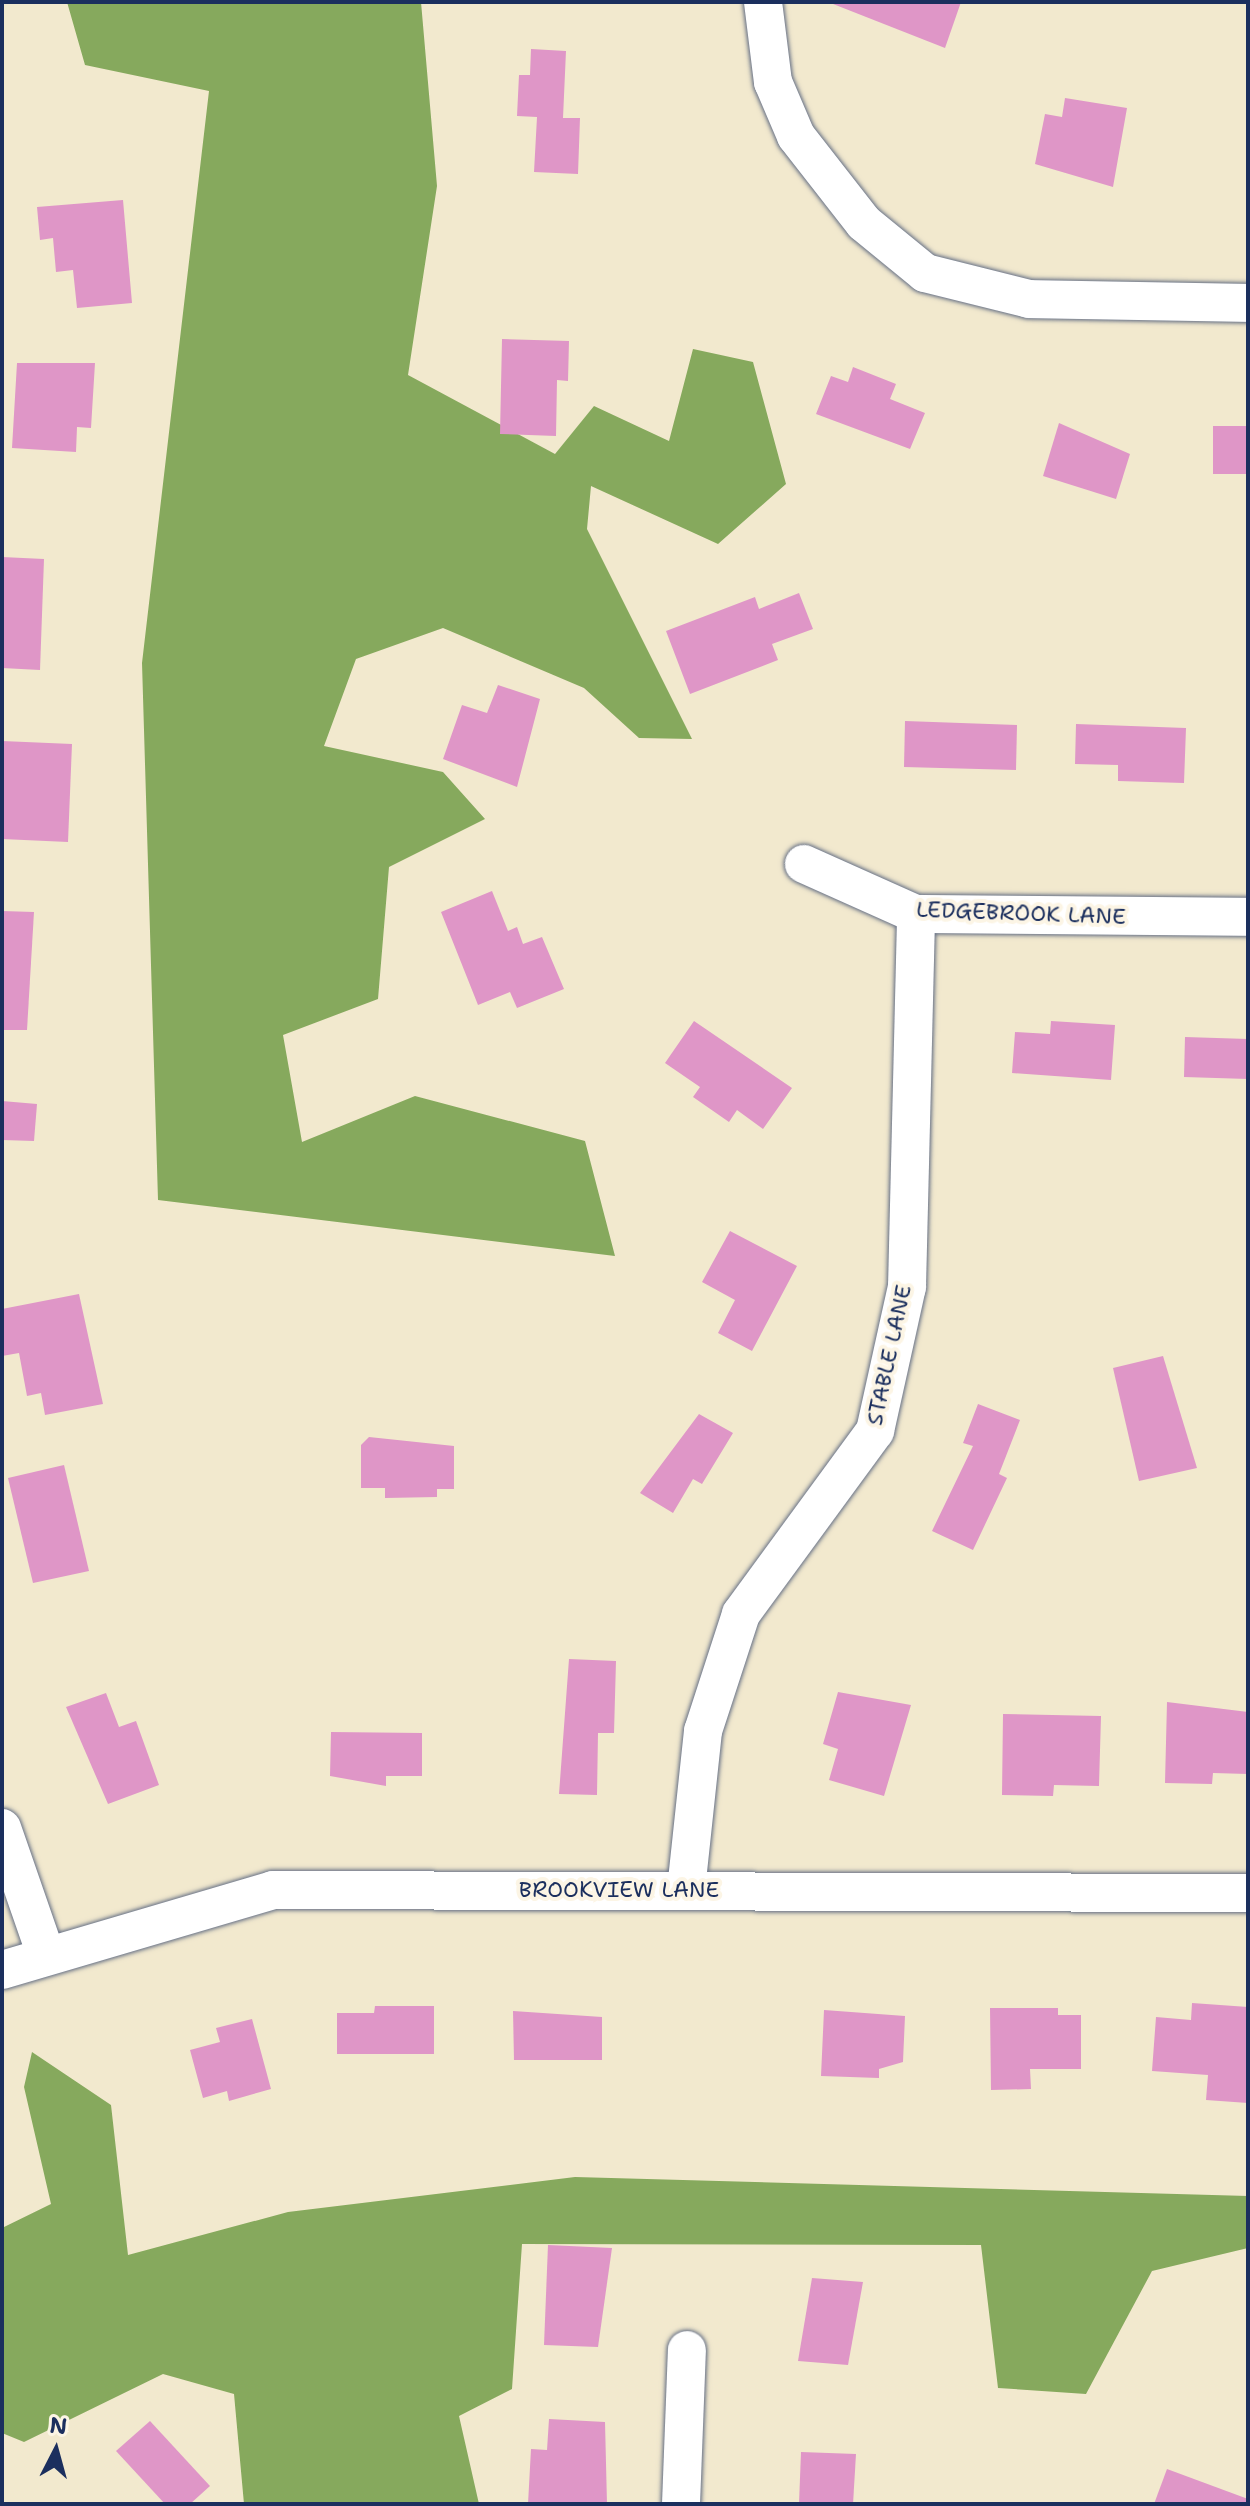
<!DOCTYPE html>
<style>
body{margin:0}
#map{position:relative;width:1250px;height:2506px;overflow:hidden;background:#f2e9ce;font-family:"Shantell Sans",sans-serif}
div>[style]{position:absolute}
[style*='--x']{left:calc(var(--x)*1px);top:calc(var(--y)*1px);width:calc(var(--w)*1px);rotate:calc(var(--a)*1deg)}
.forest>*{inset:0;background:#86a95d}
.building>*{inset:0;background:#df96c7}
.roads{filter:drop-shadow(0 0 2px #667085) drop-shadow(0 0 2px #667085)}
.street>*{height:38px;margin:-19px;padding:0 19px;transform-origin:19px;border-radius:19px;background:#fff}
span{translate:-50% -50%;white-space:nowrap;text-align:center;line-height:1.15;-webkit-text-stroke:8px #fcf5e5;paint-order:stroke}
.street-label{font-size:22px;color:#1b2f5e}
.frame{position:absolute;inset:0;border:4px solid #1b2f5e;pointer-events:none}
.north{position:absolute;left:16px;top:2410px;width:80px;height:80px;-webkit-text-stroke:6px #fcf5e5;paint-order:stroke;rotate:6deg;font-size:22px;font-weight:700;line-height:32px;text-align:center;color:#1b2f5e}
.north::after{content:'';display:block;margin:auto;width:28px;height:36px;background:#1b2f5e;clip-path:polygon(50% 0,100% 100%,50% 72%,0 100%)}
</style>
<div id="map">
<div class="forest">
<div style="clip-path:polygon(67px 2px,421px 2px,437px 186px,408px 375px,555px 454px,594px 406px,669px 441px,693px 349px,753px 362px,786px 484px,718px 544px,591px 486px,587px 529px,692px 739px,639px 738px,584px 688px,443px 628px,356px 659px,324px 746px,443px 772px,485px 819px,389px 867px,378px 999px,283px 1035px,302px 1142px,415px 1096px,585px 1141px,615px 1256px,158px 1200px,142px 663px,209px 91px,85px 65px)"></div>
<div style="clip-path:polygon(32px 2052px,111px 2105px,128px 2255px,288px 2212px,575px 2177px,1248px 2196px,1248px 2248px,1152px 2271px,1086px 2394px,998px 2388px,981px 2245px,522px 2244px,512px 2389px,459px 2416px,479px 2504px,244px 2504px,234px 2394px,163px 2374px,24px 2442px,2px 2433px,2px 2228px,51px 2204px,24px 2087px)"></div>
</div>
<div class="building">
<div style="clip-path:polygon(828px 2px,961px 2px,945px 48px)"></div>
<div style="clip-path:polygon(531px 49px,566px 51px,563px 118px,580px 118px,578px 174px,534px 172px,537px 117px,517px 116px,519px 75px,530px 75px)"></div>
<div style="clip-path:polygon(1065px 98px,1127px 108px,1113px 187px,1035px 164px,1045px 114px,1062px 117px)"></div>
<div style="clip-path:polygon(123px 200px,132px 303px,77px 308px,73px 270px,56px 272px,53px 238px,40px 240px,37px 207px)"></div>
<div style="clip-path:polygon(502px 339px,569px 341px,568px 381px,557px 380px,556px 436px,500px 434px)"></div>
<div style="clip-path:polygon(17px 363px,95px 363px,91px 428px,77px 427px,76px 452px,12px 448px)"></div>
<div style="clip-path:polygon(853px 367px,896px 384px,890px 399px,925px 413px,910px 449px,816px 414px,831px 376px,848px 382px)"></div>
<div style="clip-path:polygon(1059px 423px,1130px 454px,1116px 499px,1043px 476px)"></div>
<div style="clip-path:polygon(1213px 426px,1248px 426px,1248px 474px,1213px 474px)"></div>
<div style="clip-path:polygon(2px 557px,44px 559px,40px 670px,2px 668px)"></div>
<div style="clip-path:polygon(799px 593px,813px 629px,772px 644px,778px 660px,690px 694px,666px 631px,755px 597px,759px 609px)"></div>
<div style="clip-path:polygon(498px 685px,540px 699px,517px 787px,443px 759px,462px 705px,487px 713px)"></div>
<div style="clip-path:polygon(905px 721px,1017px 725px,1016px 770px,904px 767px)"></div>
<div style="clip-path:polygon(1076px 724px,1186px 728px,1184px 783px,1118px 781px,1118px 765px,1075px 764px)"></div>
<div style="clip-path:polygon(2px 741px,72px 744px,68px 842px,2px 839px)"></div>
<div style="clip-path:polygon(492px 891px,508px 931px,517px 927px,523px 944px,542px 937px,564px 989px,517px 1008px,510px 992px,478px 1005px,441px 912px)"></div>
<div style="clip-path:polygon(2px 911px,34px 912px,27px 1030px,2px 1030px)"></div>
<div style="clip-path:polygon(694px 1021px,792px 1088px,763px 1129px,737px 1110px,729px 1122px,693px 1097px,700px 1087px,665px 1063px)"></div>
<div style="clip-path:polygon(1051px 1021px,1115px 1025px,1111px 1080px,1012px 1073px,1015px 1032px,1050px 1034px)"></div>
<div style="clip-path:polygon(1185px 1037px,1248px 1039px,1248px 1079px,1184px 1077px)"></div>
<div style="clip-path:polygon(2px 1101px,37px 1104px,34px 1141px,2px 1140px)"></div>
<div style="clip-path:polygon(730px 1231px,797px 1266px,752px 1351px,718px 1333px,735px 1300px,702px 1282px)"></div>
<div style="clip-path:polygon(79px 1294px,103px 1404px,45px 1415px,41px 1393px,27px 1396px,19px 1353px,2px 1356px,2px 1309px)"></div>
<div style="clip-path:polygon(1163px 1356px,1197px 1468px,1139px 1481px,1113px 1368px)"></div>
<div style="clip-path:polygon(978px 1404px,1020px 1420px,999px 1474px,1007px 1478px,973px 1550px,932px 1531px,973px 1446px,963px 1443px)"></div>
<div style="clip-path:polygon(699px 1414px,733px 1433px,702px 1484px,693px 1479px,673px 1513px,640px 1493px)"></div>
<div style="clip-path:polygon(369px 1437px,454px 1446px,454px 1489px,437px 1489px,437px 1497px,385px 1498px,385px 1488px,361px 1488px,361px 1445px)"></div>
<div style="clip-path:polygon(64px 1465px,89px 1571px,33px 1583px,8px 1478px)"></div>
<div style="clip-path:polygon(569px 1659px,616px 1661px,614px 1733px,598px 1733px,597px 1795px,559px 1794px)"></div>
<div style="clip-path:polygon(838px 1692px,911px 1705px,884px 1796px,829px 1780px,838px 1749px,823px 1744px)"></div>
<div style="clip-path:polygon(106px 1693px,119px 1727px,136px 1721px,159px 1785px,108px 1804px,66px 1707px)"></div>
<div style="clip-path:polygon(1167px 1702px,1248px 1712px,1248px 1774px,1213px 1773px,1212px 1784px,1165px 1783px)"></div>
<div style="clip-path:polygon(1003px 1714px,1101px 1716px,1099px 1786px,1054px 1785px,1053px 1796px,1002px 1795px)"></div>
<div style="clip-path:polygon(331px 1732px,422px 1733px,422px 1776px,386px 1776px,386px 1786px,330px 1776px)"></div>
<div style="clip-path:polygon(1192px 2003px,1248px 2007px,1248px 2103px,1206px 2100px,1208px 2075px,1152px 2071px,1156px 2017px,1191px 2020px)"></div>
<div style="clip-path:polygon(375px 2006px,434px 2006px,434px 2054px,337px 2054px,337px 2013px,374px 2013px)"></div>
<div style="clip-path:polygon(990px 2008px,1058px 2008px,1058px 2015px,1081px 2015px,1081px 2069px,1030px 2069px,1031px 2089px,991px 2090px)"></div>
<div style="clip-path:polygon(824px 2010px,905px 2016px,903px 2062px,879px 2069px,879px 2078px,821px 2076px)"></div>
<div style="clip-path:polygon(513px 2011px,602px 2017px,602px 2060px,514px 2060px)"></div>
<div style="clip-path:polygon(252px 2019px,271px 2089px,229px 2101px,227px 2091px,203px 2098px,190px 2050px,220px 2042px,216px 2028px)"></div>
<div style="clip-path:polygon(548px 2245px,612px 2248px,598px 2347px,544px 2345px)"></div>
<div style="clip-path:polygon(812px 2278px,863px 2282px,848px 2365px,798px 2361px)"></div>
<div style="clip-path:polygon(549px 2419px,605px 2422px,607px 2504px,528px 2504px,531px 2449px,547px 2450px)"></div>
<div style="clip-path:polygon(150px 2421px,210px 2486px,190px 2504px,165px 2504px,116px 2451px)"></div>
<div style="clip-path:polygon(801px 2452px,856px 2454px,853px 2504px,799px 2504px)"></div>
<div style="clip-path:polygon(1167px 2469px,1248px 2499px,1248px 2504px,1154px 2504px)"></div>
</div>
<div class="roads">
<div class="street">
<div style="--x:763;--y:2;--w:81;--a:82.9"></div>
<div style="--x:773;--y:82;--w:59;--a:66.9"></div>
<div style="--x:796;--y:136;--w:110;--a:52"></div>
<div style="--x:864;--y:223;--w:79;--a:39.3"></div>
<div style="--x:925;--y:273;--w:107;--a:14"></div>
<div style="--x:1029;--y:299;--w:219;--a:1"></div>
<div style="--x:804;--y:864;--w:123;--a:24.1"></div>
<div style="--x:916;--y:914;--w:332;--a:0.5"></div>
<div style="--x:2;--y:1828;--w:134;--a:70.9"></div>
<div style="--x:686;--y:1890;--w:160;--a:-83.9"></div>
<div style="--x:703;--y:1731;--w:123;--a:-72"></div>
<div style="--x:741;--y:1614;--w:227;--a:-53.8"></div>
<div style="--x:875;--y:1431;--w:148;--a:-77.5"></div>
<div style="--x:907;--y:1287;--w:373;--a:-88.6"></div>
<div style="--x:2;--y:1970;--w:283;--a:-16.4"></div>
<div style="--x:273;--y:1890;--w:975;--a:0.18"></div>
<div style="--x:681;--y:2504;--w:154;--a:-87.8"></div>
</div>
</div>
<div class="street-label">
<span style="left:1021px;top:913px;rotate:2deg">LEDGEBROOK LANE</span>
<span style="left:889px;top:1355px;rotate:-78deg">STABLE LANE</span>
<span style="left:619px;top:1890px">BROOKVIEW LANE</span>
</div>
<div class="frame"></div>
<div class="north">N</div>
</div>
